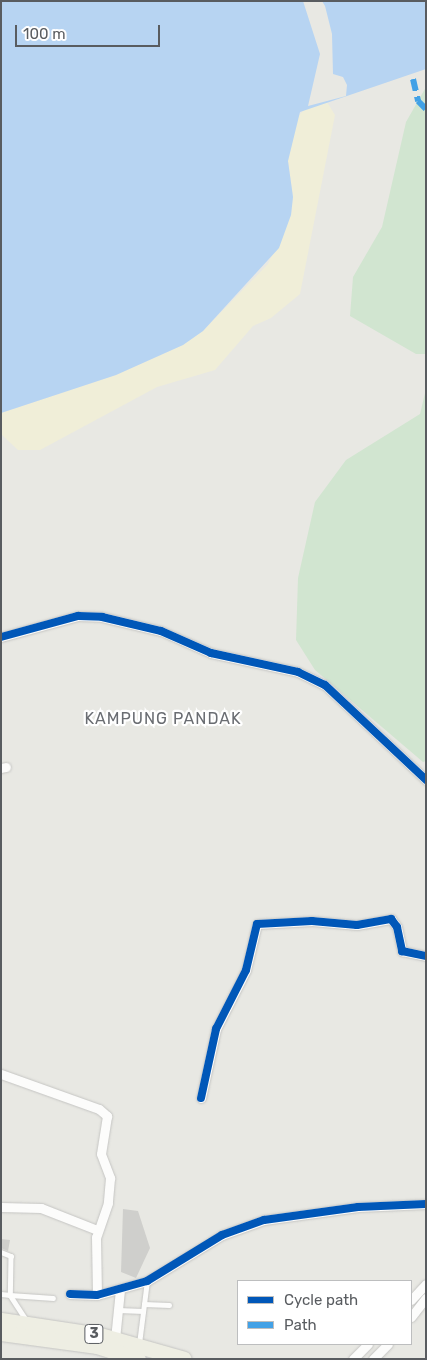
<!DOCTYPE html>
<style>
body{margin:0}
#map{position:relative;width:427px;height:1360px;overflow:hidden;background:#e8e8e3;font-family:Rubik,sans-serif}
div>[style]{position:absolute}
[style*='--x']{left:calc(var(--x)*1px);top:calc(var(--y)*1px);width:calc(var(--w)*1px);rotate:calc(var(--a)*1deg)}
.green>*{inset:0;background:#d1e5d0}
.sand>*{inset:0;background:#f0eed8}
.water>*{inset:0;background:#b7d4f2}
.pier>*{inset:0;background:#e8e8e3}
.building>*{inset:0;background:#cfcfcc}
.roads{filter:drop-shadow(0 0 1px #c5c5c3) drop-shadow(0 0 1px #c5c5c3)}
.service>*{height:4.5px;margin:-2.25px;padding:0 2.25px;transform-origin:2.25px;border-radius:2.25px;background:#fcfcfb}
.minor>*{height:9px;margin:-4.5px;padding:0 4.5px;transform-origin:4.5px;border-radius:4.5px;background:#fcfcfb}
.trunk>*{height:15px;margin:-7.5px;padding:0 7.5px;transform-origin:7.5px;border-radius:7.5px;background:#eeeee3}
.quiet>*{height:6px;margin-top:-3px;transform-origin:0;background:repeating-linear-gradient(90deg,#42a1e6 0 12px,transparent 0 18px)}
.cycleway>*{height:8px;margin:-4px;padding:0 4px;transform-origin:4px;border-radius:4px;background:#0057b8}
span{translate:-50% -50%;white-space:nowrap;text-align:center;line-height:1.15;-webkit-text-stroke:4.5px #fff;paint-order:stroke}
.shield-label span{padding:1px 4px;background:#fff;border:1px solid;border-radius:4px;-webkit-text-stroke-width:0}
.shield-label{font-size:14px;color:#595c60;font-weight:700}
.neighbourhood-label{font-size:16px;color:#6a6d72;letter-spacing:1px}
.frame{position:absolute;inset:0;border:2px solid #595c60;pointer-events:none}
.legend{position:absolute;left:237px;top:1280px;width:175px;height:65px;box-sizing:border-box;background:#fff;border:1px solid #bdbebf;margin:0;padding:6px 9px;list-style:none;font-size:15px;color:#595c60}
.legend li{display:flex;align-items:center;gap:10px;height:25px}
.legend b{width:25px;border:1px solid #bdbebf}
.scale{position:absolute;left:15px;top:25px;width:145px;height:22px;box-sizing:border-box;border:2px solid #595c60;border-top:0;padding-left:6px;font-size:15px;line-height:18px;white-space:nowrap;color:#595c60;-webkit-text-stroke:4px #fff;paint-order:stroke}
</style>
<div id="map">
<div class="green">
<div style="clip-path:polygon(426px 87px,426px 354px,416px 354px,350px 316px,353px 277px,382px 227px,406px 122px)"></div>
<div style="clip-path:polygon(426px 389px,426px 761px,423px 762px,315px 670px,296px 640px,298px 578px,315px 502px,346px 460px,420px 414px)"></div>
</div>
<div class="sand">
<div style="clip-path:polygon(327px 102px,335px 115px,300px 294px,271px 318px,253px 326px,215px 370px,157px 387px,40px 450px,18px 450px,1px 434px,1px 413px,116px 375px,183px 345px,203px 331px,268px 264px,291px 215px,293px 197px,288px 161px,298px 116px,308px 106px)"></div>
</div>
<div class="water">
<div style="clip-path:polygon(1px 1px,426px 1px,426px 69px,300px 112px,288px 161px,293px 197px,291px 215px,279px 248px,203px 331px,183px 345px,116px 375px,1px 413px)"></div>
</div>
<div class="pier">
<div style="clip-path:polygon(303px 1px,322px 1px,325px 6px,332px 34px,333px 74px,343px 77px,347px 85px,346px 96px,308px 106px,320px 54px)"></div>
</div>
<div class="building">
<div style="clip-path:polygon(123px 1209px,138px 1211px,150px 1248px,136px 1278px,121px 1272px)"></div>
<div style="clip-path:polygon(1px 1239px,10px 1240px,8px 1251px,1px 1248px)"></div>
</div>
<div class="roads">
<div class="service">
<div style="--x:1;--y:1252;--w:11;--a:22"></div>
<div style="--x:11;--y:1256;--w:39;--a:91"></div>
<div style="--x:10;--y:1295;--w:43;--a:4"></div>
<div style="--x:1;--y:1294;--w:9;--a:6"></div>
<div style="--x:10;--y:1295;--w:30;--a:57"></div>
<div style="--x:144;--y:1304;--w:25;--a:2"></div>
<div style="--x:118;--y:1310;--w:25;--a:2"></div>
<div style="--x:139;--y:1344;--w:64;--a:-82.8"></div>
</div>
<div class="minor">
<div style="--x:1;--y:637;--w:80;--a:-15.3"></div>
<div style="--x:78;--y:616;--w:24;--a:2"></div>
<div style="--x:102;--y:617;--w:61;--a:13.3"></div>
<div style="--x:161;--y:631;--w:55;--a:23.7"></div>
<div style="--x:211;--y:653;--w:89;--a:12.3"></div>
<div style="--x:298;--y:672;--w:30;--a:26"></div>
<div style="--x:325;--y:685;--w:139;--a:43.2"></div>
<div style="--x:1;--y:768;--w:5;--a:-11"></div>
<div style="--x:1;--y:1074;--w:104;--a:19.7"></div>
<div style="--x:99;--y:1109;--w:11;--a:41"></div>
<div style="--x:107;--y:1116;--w:38;--a:99"></div>
<div style="--x:101;--y:1154;--w:26;--a:69"></div>
<div style="--x:110;--y:1178;--w:25;--a:95"></div>
<div style="--x:108;--y:1203;--w:36;--a:109"></div>
<div style="--x:96;--y:1237;--w:58;--a:89"></div>
<div style="--x:201;--y:1098;--w:71;--a:-77.7"></div>
<div style="--x:216;--y:1029;--w:66;--a:-63"></div>
<div style="--x:246;--y:970;--w:47;--a:-76.6"></div>
<div style="--x:257;--y:924;--w:55;--a:-3.1"></div>
<div style="--x:312;--y:921;--w:45;--a:5.1"></div>
<div style="--x:357;--y:925;--w:35;--a:-10"></div>
<div style="--x:391;--y:919;--w:10;--a:53"></div>
<div style="--x:397;--y:927;--w:25;--a:78"></div>
<div style="--x:402;--y:951;--w:25;--a:12"></div>
<div style="--x:1;--y:1207;--w:40;--a:1.4"></div>
<div style="--x:41;--y:1208;--w:60;--a:21.4"></div>
<div style="--x:70;--y:1294;--w:27;--a:2"></div>
<div style="--x:97;--y:1295;--w:52;--a:-15.6"></div>
<div style="--x:147;--y:1281;--w:88;--a:-31.5"></div>
<div style="--x:222;--y:1235;--w:45;--a:-19.7"></div>
<div style="--x:264;--y:1220;--w:95;--a:-7.9"></div>
<div style="--x:358;--y:1207;--w:68;--a:-2.5"></div>
<div style="--x:411;--y:1300;--w:22;--a:-47"></div>
<div style="--x:411;--y:1317;--w:24;--a:-52"></div>
<div style="--x:115;--y:1339;--w:49;--a:-84.2"></div>
<div style="--x:353;--y:1359;--w:21;--a:-45"></div>
<div style="--x:373;--y:1359;--w:21;--a:-45"></div>
</div>
<div class="trunk">
<div style="--x:1;--y:1320;--w:100;--a:8.6"></div>
<div style="--x:100;--y:1335;--w:87;--a:15.9"></div>
<div style="--x:1;--y:1333;--w:97;--a:7.7"></div>
<div style="--x:97;--y:1346;--w:43;--a:17.6"></div>
</div>
</div>
<div class="quiet">
<div style="--x:413;--y:79;--w:23;--a:77"></div>
<div style="--x:418;--y:101;--w:11;--a:45"></div>
</div>
<div class="cycleway">
<div style="--x:1;--y:637;--w:80;--a:-15.3"></div>
<div style="--x:78;--y:616;--w:24;--a:2"></div>
<div style="--x:102;--y:617;--w:61;--a:13.3"></div>
<div style="--x:161;--y:631;--w:55;--a:23.7"></div>
<div style="--x:211;--y:653;--w:89;--a:12.3"></div>
<div style="--x:298;--y:672;--w:30;--a:26"></div>
<div style="--x:325;--y:685;--w:139;--a:43.2"></div>
<div style="--x:201;--y:1098;--w:71;--a:-77.7"></div>
<div style="--x:216;--y:1029;--w:66;--a:-63"></div>
<div style="--x:246;--y:970;--w:47;--a:-76.6"></div>
<div style="--x:257;--y:924;--w:55;--a:-3.1"></div>
<div style="--x:312;--y:921;--w:45;--a:5.1"></div>
<div style="--x:357;--y:925;--w:35;--a:-10"></div>
<div style="--x:391;--y:919;--w:10;--a:53"></div>
<div style="--x:397;--y:927;--w:25;--a:78"></div>
<div style="--x:402;--y:951;--w:25;--a:12"></div>
<div style="--x:70;--y:1294;--w:27;--a:2"></div>
<div style="--x:97;--y:1295;--w:52;--a:-15.6"></div>
<div style="--x:147;--y:1281;--w:88;--a:-31.5"></div>
<div style="--x:222;--y:1235;--w:45;--a:-19.7"></div>
<div style="--x:264;--y:1220;--w:95;--a:-7.9"></div>
<div style="--x:358;--y:1207;--w:68;--a:-2.5"></div>
</div>
<div class="shield-label">
<span style="left:94px;top:1334px">3</span>
</div>
<div class="neighbourhood-label">
<span style="left:163px;top:719px">KAMPUNG PANDAK</span>
</div>
<div class="frame"></div>
<ul class="legend">
<li><b style="height:6px;background:#0057b8"></b>Cycle path</li>
<li><b style="height:6px;background:#42a1e6"></b>Path</li>
</ul>
<div class="scale">100 m</div>
</div>
